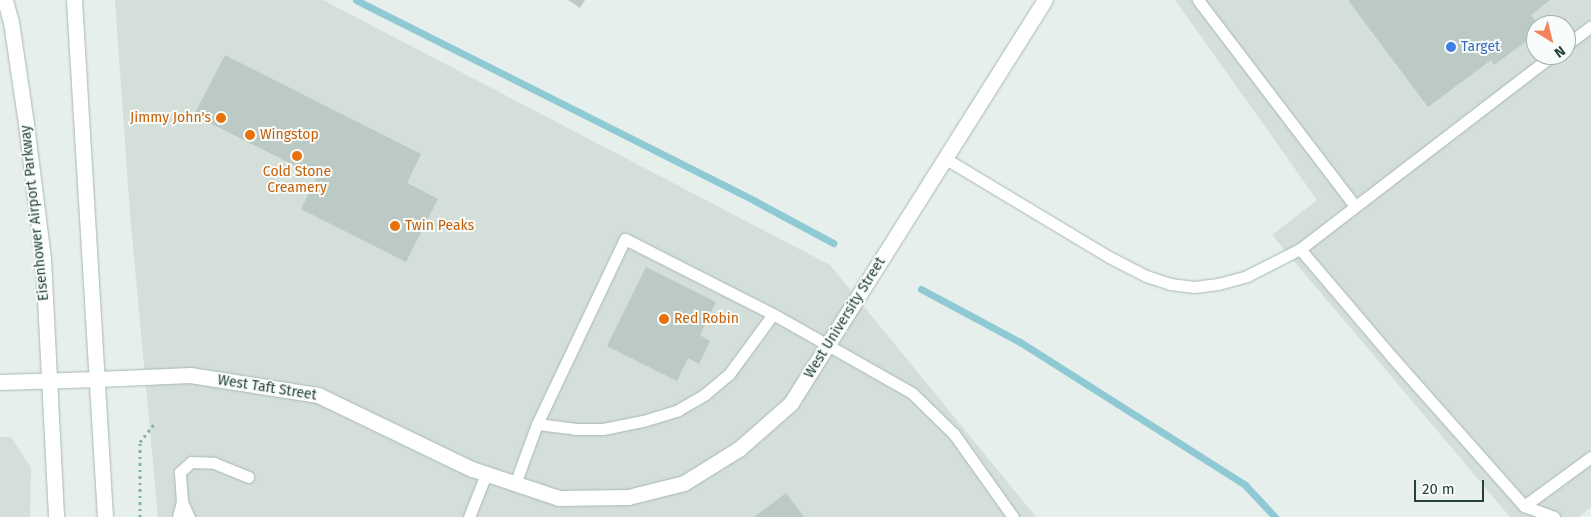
<!DOCTYPE html>
<style>
body{margin:0}
#map{position:relative;width:1591px;height:517px;overflow:hidden;background:#e6efeb;font-family:"Fira Sans",sans-serif}
div>[style]{position:absolute}
[style*='--x']{left:calc(var(--x)*1px);top:calc(var(--y)*1px);width:calc(var(--w)*1px);rotate:calc(var(--a)*1deg)}
.built>*{inset:0;background:#d4dfda}
.stream>*{height:7px;margin:-3.5px;padding:0 3.5px;transform-origin:3.5px;border-radius:3.5px;background:#8ec9d4}
.building>*{inset:0;background:#bbcac4}
.path>*{height:3px;margin-top:-1.5px;transform-origin:0;background:repeating-linear-gradient(90deg,#86b3a5 0 2.5px,transparent 0 6.5px)}
.roads{filter:drop-shadow(0 0 1px #a8b8b2) drop-shadow(0 0 1px #a8b8b2)}
.service>*{height:11px;margin:-5.5px;padding:0 5.5px;transform-origin:5.5px;border-radius:5.5px;background:#fff}
.minor>*{height:15px;margin:-7.5px;padding:0 7.5px;transform-origin:7.5px;border-radius:7.5px;background:#fff}
.tertiary>*{height:15px;margin:-7.5px;padding:0 7.5px;transform-origin:7.5px;border-radius:7.5px;background:#fff}
.secondary>*{height:15px;margin:-7.5px;padding:0 7.5px;transform-origin:7.5px;border-radius:7.5px;background:#fff}
.dots>*{width:14px;height:14px;translate:-50% -50%;box-sizing:border-box;border:2px solid #f7fbf9;border-radius:50%}
span{translate:-50% -50%;white-space:nowrap;text-align:center;line-height:1.15;-webkit-text-stroke:4px #f7fbf9;paint-order:stroke}
.shop-label{font-size:14px;color:#366cbe}
.left{translate:0 -50%;text-align:left}
.food-label{font-size:14px;color:#c56008}
.right{translate:-100% -50%;text-align:right}
.street-label{font-size:14px;color:#24423a}
.north{position:absolute;left:1526px;top:15px;width:50px;height:50px;box-sizing:border-box;background:#f7fbf9;border:1px solid #a3b1ad;border-radius:50%;rotate:144deg;font-size:14px;font-weight:700;line-height:20px;text-align:center;color:#24423a}
.north::after{content:'';display:block;margin:auto;width:18px;height:22px;background:#f4845f;clip-path:polygon(50% 0,100% 100%,50% 72%,0 100%)}
.scale{position:absolute;left:1414px;top:480px;width:70px;height:22px;box-sizing:border-box;border:2px solid #24423a;border-top:0;padding-left:6px;font-size:15px;line-height:18px;white-space:nowrap;color:#24423a;-webkit-text-stroke:4px #f7fbf9;paint-order:stroke}
</style>
<div id="map">
<div class="built">
<div style="clip-path:polygon(115px 0,323px 0,830px 265px,1036px 517px,158px 517px,130px 214px)"></div>
<div style="clip-path:polygon(evenodd,1175px 0,1591px 0,1591px 507px,1579px 517px,1510px 517px,1272px 235px,1317px 200px,1175px 0,1536px 25px,1566px 25px,1566px 55px,1536px 55px,1536px 25px)"></div>
<div style="clip-path:polygon(0 437px,11px 437px,31px 468px,30px 517px,0 517px)"></div>
</div>
<div class="stream">
<div style="--x:356;--y:0;--w:447;--a:26.7"></div>
<div style="--x:755;--y:201;--w:89;--a:28.3"></div>
<div style="--x:921;--y:289;--w:112;--a:28.2"></div>
<div style="--x:1020;--y:342;--w:267;--a:32.4"></div>
<div style="--x:1245;--y:485;--w:44;--a:46.8"></div>
</div>
<div class="building">
<div style="clip-path:polygon(568px 0,585px 0,580px 8px)"></div>
<div style="clip-path:polygon(1348px 0,1550px 0,1531px 15px,1539px 25px,1536px 25px,1536px 34px,1494px 65px,1491px 60px,1428px 107px)"></div>
<div style="clip-path:polygon(225px 55px,421px 154px,407px 183px,438px 199px,406px 262px,301px 209px,317px 177px,194px 115px)"></div>
<div style="clip-path:polygon(646px 267px,716px 302px,700px 335px,710px 341px,699px 364px,688px 358px,677px 381px,607px 346px)"></div>
<div style="clip-path:polygon(786px 493px,804px 517px,754px 517px)"></div>
</div>
<div class="path">
<div style="--x:140;--y:517;--w:75;--a:-90"></div>
<div style="--x:140;--y:442;--w:23;--a:-52"></div>
</div>
<div class="roads">
<div class="service">
<div style="--x:1198;--y:0;--w:259;--a:52.7"></div>
<div style="--x:1566;--y:45;--w:31;--a:-37"></div>
<div style="--x:946;--y:159;--w:190;--a:31"></div>
<div style="--x:1109;--y:257;--w:42;--a:27.2"></div>
<div style="--x:1146;--y:276;--w:25;--a:18"></div>
<div style="--x:1170;--y:284;--w:24;--a:7"></div>
<div style="--x:1194;--y:287;--w:24;--a:-7"></div>
<div style="--x:1218;--y:284;--w:30;--a:-15"></div>
<div style="--x:1247;--y:276;--w:59;--a:-27"></div>
<div style="--x:1300;--y:249;--w:319;--a:-37.5"></div>
<div style="--x:1300;--y:249;--w:140;--a:49.6"></div>
<div style="--x:1391;--y:356;--w:200;--a:48.4"></div>
<div style="--x:1524;--y:506;--w:32;--a:20"></div>
<div style="--x:537;--y:424;--w:38;--a:7"></div>
<div style="--x:575;--y:429;--w:28;--a:0"></div>
<div style="--x:603;--y:429;--w:41;--a:-11.3"></div>
<div style="--x:643;--y:421;--w:37;--a:-17"></div>
<div style="--x:678;--y:410;--w:30;--a:-30"></div>
<div style="--x:704;--y:395;--w:33;--a:-40"></div>
<div style="--x:729;--y:374;--w:74;--a:-53.7"></div>
<div style="--x:515;--y:484;--w:64;--a:-69.9"></div>
<div style="--x:537;--y:424;--w:205;--a:-64.6"></div>
<div style="--x:625;--y:239;--w:166;--a:26.9"></div>
<div style="--x:773;--y:314;--w:160;--a:29.6"></div>
<div style="--x:912;--y:393;--w:59;--a:44.3"></div>
<div style="--x:954;--y:434;--w:102;--a:54.6"></div>
<div style="--x:182;--y:502;--w:17;--a:65"></div>
<div style="--x:1524;--y:506;--w:83;--a:-36.2"></div>
<div style="--x:178;--y:517;--w:16;--a:-75"></div>
<div style="--x:182;--y:502;--w:30;--a:-94"></div>
<div style="--x:180;--y:472;--w:15;--a:-42"></div>
<div style="--x:191;--y:462;--w:23;--a:2"></div>
<div style="--x:214;--y:463;--w:37;--a:22"></div>
<div style="--x:469;--y:517;--w:46;--a:-68.4"></div>
</div>
<div class="minor">
<div style="--x:98;--y:379;--w:92;--a:-2.5"></div>
<div style="--x:190;--y:375;--w:130;--a:8.9"></div>
<div style="--x:318;--y:395;--w:171;--a:25.7"></div>
<div style="--x:472;--y:469;--w:92;--a:18.4"></div>
<div style="--x:559;--y:498;--w:69;--a:-0.8"></div>
<div style="--x:628;--y:497;--w:58;--a:-14"></div>
<div style="--x:684;--y:483;--w:66;--a:-32"></div>
<div style="--x:740;--y:448;--w:68;--a:-41.4"></div>
<div style="--x:791;--y:403;--w:476;--a:-57.8"></div>
</div>
<div class="tertiary">
<div style="--x:0;--y:382;--w:98;--a:-1.8"></div>
</div>
<div class="secondary">
<div style="--x:5;--y:0;--w:23;--a:75"></div>
<div style="--x:11;--y:22;--w:103;--a:81.6"></div>
<div style="--x:26;--y:124;--w:136;--a:82.8"></div>
<div style="--x:43;--y:259;--w:258;--a:87.1"></div>
<div style="--x:74;--y:0;--w:518;--a:86.57"></div>
</div>
</div>
<div class="dots">
<div style="left:1451px;top:47px;background:#3f7fe0"></div>
<div style="left:221px;top:118px;background:#e8710a"></div>
<div style="left:250px;top:135px;background:#e8710a"></div>
<div style="left:297px;top:156px;background:#e8710a"></div>
<div style="left:395px;top:226px;background:#e8710a"></div>
<div style="left:664px;top:319px;background:#e8710a"></div>
</div>
<div class="shop-label">
<span class="left" style="left:1461px;top:47px">Target</span>
</div>
<div class="food-label">
<span class="right" style="left:211px;top:118px">Jimmy John's</span>
<span class="left" style="left:260px;top:135px">Wingstop</span>
<span style="left:297px;top:180px">Cold Stone<br>Creamery</span>
<span class="left" style="left:405px;top:226px">Twin Peaks</span>
<span class="left" style="left:674px;top:319px">Red Robin</span>
</div>
<div class="street-label">
<span style="left:35px;top:213px;rotate:-96deg">Eisenhower Airport Parkway</span>
<span style="left:845px;top:318px;rotate:-58deg">West University Street</span>
<span style="left:267px;top:388px;rotate:9deg">West Taft Street</span>
</div>
<div class="north">N</div>
<div class="scale">20 m</div>
</div>
